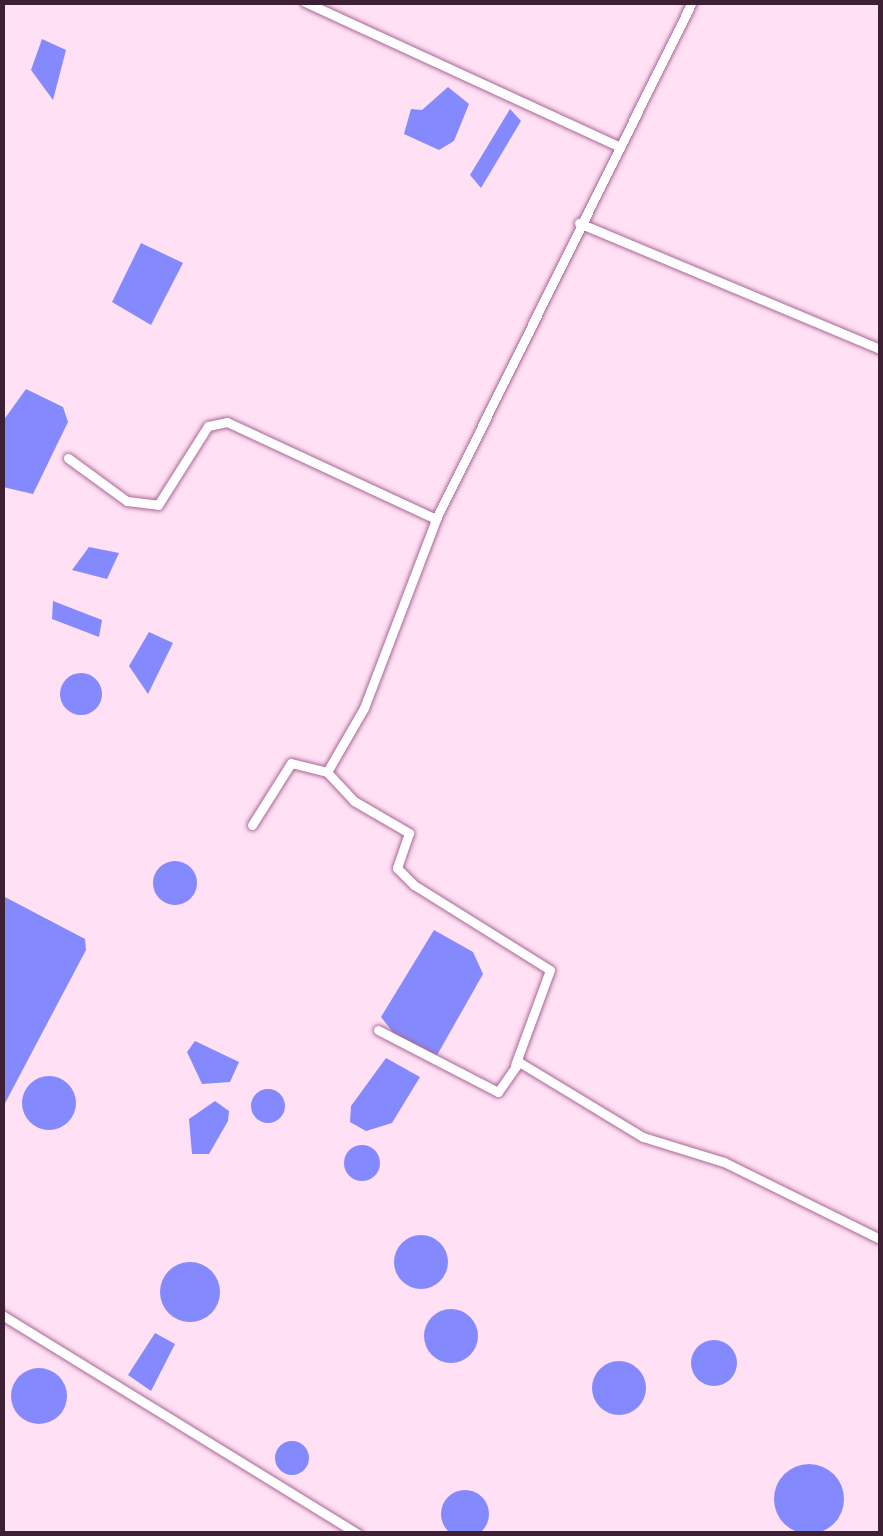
<!DOCTYPE html>
<style>
body{margin:0}
#map{position:relative;width:883px;height:1536px;overflow:hidden;background:#ffe0f4;font-family:"Space Grotesk",sans-serif}
div>[style]{position:absolute}
[style*='--x']{left:calc(var(--x)*1px);top:calc(var(--y)*1px);width:calc(var(--w)*1px);rotate:calc(var(--a)*1deg)}
.water>*{inset:0;background:#848afd}
.round{border-radius:50%}
.roads{filter:drop-shadow(0 0 2px #aa6696) drop-shadow(0 0 2px #aa6696)}
.minor>*{height:9px;margin:-4.5px;padding:0 4.5px;transform-origin:4.5px;border-radius:4.5px;background:#fff}
span{translate:-50% -50%;white-space:nowrap;text-align:center;line-height:1.15;-webkit-text-stroke:8px #ffe0f4;paint-order:stroke}
.frame{position:absolute;inset:0;border:5px solid #3d2034;pointer-events:none}
</style>
<div id="map">
<div class="water">
<div style="clip-path:polygon(42px 39px,66px 50px,53px 100px,31px 70px)"></div>
<div style="clip-path:polygon(448px 87px,469px 104px,454px 141px,439px 150px,404px 134px,411px 109px,422px 110px)"></div>
<div style="clip-path:polygon(510px 109px,521px 121px,481px 188px,470px 175px)"></div>
<div style="clip-path:polygon(141px 243px,183px 263px,151px 325px,112px 302px)"></div>
<div style="clip-path:polygon(26px 389px,63px 407px,68px 422px,33px 494px,3px 487px,3px 421px)"></div>
<div style="clip-path:polygon(89px 547px,119px 553px,107px 579px,72px 570px)"></div>
<div style="clip-path:polygon(53px 601px,102px 620px,99px 637px,52px 619px)"></div>
<div style="clip-path:polygon(149px 632px,173px 643px,148px 694px,129px 666px)"></div>
<div class="round" style="left:60px;top:673px;width:42px;height:42px"></div>
<div class="round" style="left:153px;top:861px;width:44px;height:44px"></div>
<div style="clip-path:polygon(3px 896px,85px 939px,86px 950px,3px 1107px)"></div>
<div style="clip-path:polygon(434px 930px,473px 952px,483px 974px,436px 1057px,398px 1039px,381px 1017px)"></div>
<div style="clip-path:polygon(195px 1041px,239px 1062px,230px 1082px,202px 1084px,187px 1052px)"></div>
<div style="clip-path:polygon(386px 1058px,420px 1077px,392px 1123px,366px 1131px,350px 1122px,351px 1106px)"></div>
<div class="round" style="left:22px;top:1076px;width:54px;height:54px"></div>
<div class="round" style="left:251px;top:1089px;width:34px;height:34px"></div>
<div style="clip-path:polygon(215px 1101px,229px 1111px,228px 1121px,209px 1154px,192px 1154px,189px 1119px)"></div>
<div class="round" style="left:344px;top:1145px;width:36px;height:36px"></div>
<div class="round" style="left:394px;top:1235px;width:54px;height:54px"></div>
<div class="round" style="left:160px;top:1262px;width:60px;height:60px"></div>
<div class="round" style="left:424px;top:1309px;width:54px;height:54px"></div>
<div style="clip-path:polygon(155px 1333px,175px 1344px,151px 1391px,128px 1375px)"></div>
<div class="round" style="left:691px;top:1340px;width:46px;height:46px"></div>
<div class="round" style="left:592px;top:1361px;width:54px;height:54px"></div>
<div class="round" style="left:11px;top:1368px;width:56px;height:56px"></div>
<div class="round" style="left:275px;top:1441px;width:34px;height:34px"></div>
<div class="round" style="left:774px;top:1464px;width:70px;height:70px"></div>
<div class="round" style="left:441px;top:1490px;width:48px;height:48px"></div>
</div>
<div class="roads">
<div class="minor">
<div style="--x:305;--y:2;--w:347;--a:24.7"></div>
<div style="--x:579;--y:223;--w:326;--a:22.7"></div>
<div style="--x:68;--y:458;--w:73;--a:36.1"></div>
<div style="--x:127;--y:501;--w:31;--a:7"></div>
<div style="--x:158;--y:505;--w:93;--a:-57.7"></div>
<div style="--x:208;--y:426;--w:19;--a:-12"></div>
<div style="--x:227;--y:422;--w:230;--a:24.9"></div>
<div style="--x:327;--y:772;--w:74;--a:-60"></div>
<div style="--x:364;--y:708;--w:202;--a:-69.1"></div>
<div style="--x:436;--y:519;--w:577;--a:-63.66"></div>
<div style="--x:252;--y:825;--w:73;--a:-57.8"></div>
<div style="--x:291;--y:763;--w:37;--a:14"></div>
<div style="--x:327;--y:772;--w:40;--a:47"></div>
<div style="--x:354;--y:801;--w:64;--a:30.2"></div>
<div style="--x:409;--y:833;--w:37;--a:109"></div>
<div style="--x:397;--y:868;--w:24;--a:45"></div>
<div style="--x:414;--y:885;--w:160;--a:32"></div>
<div style="--x:550;--y:970;--w:101;--a:110.2"></div>
<div style="--x:378;--y:1030;--w:135;--a:27.3"></div>
<div style="--x:498;--y:1092;--w:37;--a:-55"></div>
<div style="--x:519;--y:1062;--w:145;--a:31.2"></div>
<div style="--x:643;--y:1137;--w:85;--a:17.2"></div>
<div style="--x:724;--y:1162;--w:174;--a:26.3"></div>
<div style="--x:2;--y:1315;--w:418;--a:31.6"></div>
</div>
</div>
<div class="frame"></div>
</div>
